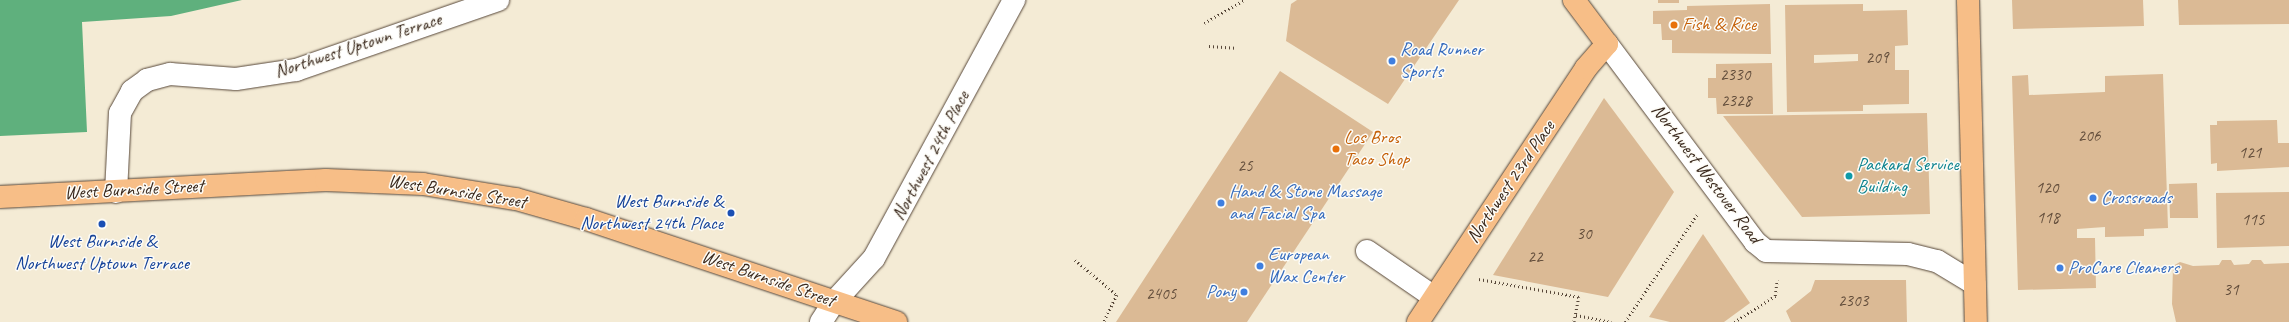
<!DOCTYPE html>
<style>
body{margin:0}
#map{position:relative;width:2289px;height:322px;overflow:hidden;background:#f4ebd5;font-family:Caveat,sans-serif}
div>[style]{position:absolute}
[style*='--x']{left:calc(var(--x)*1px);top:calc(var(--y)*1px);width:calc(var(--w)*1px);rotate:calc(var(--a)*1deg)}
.forest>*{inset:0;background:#5fb07d}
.building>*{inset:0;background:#dbba95}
.path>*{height:2.5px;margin-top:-1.25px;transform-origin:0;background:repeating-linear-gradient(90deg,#574739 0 1px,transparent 0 4px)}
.roads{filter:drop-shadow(0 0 1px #574739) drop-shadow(0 0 1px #574739)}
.minor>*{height:22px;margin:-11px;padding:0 11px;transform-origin:11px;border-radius:11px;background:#fff}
.major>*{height:22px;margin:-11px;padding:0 11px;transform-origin:11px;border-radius:11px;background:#f7be87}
.dots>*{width:11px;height:11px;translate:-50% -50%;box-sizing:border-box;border:2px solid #fdfcf7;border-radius:50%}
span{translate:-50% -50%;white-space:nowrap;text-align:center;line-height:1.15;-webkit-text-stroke:3px #fdfcf7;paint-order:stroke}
.number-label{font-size:17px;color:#634e3c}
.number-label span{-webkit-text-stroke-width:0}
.food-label{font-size:19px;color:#c56008}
.left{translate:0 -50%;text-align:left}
.street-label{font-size:19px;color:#3b2a1e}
.shop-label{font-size:19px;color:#366cbe}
.right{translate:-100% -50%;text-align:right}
.culture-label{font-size:19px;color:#0d838f}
.transit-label{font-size:19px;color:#164399}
</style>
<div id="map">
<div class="forest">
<div style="clip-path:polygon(0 0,242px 0,171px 16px,82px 22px,87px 132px,0 136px)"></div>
</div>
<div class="building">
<div style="clip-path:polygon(1297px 0,1459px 0,1388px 104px,1286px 41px,1291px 4px)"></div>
<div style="clip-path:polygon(1658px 0,1679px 0,1679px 3px,1658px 3px)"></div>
<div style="clip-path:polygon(2012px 0,2143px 0,2144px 26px,2013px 29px)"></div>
<div style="clip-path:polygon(2178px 0,2289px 0,2289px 24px,2179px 25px)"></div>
<div style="clip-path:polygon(1770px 4px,1771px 54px,1672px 53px,1672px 40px,1662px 40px,1661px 24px,1653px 24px,1653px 11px,1687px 10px,1687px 6px)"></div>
<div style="clip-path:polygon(evenodd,1863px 4px,1863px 11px,1907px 10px,1908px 45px,1895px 46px,1895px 70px,1909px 70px,1909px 104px,1863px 105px,1863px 111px,1787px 112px,1785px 5px,1863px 4px,1858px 54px,1858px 61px,1814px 63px,1814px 55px,1858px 54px)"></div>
<div style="clip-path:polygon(1772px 63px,1773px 114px,1717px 114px,1716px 98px,1708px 98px,1708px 78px,1716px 78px,1716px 64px)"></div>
<div style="clip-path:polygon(1280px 71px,1373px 132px,1247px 322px,1116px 322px)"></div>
<div style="clip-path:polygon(2163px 74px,2168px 228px,2144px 229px,2144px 236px,2105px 237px,2105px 227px,2077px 229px,2077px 238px,2095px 238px,2096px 288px,2018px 290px,2012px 76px,2028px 75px,2029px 95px,2105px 92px,2105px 76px)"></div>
<div style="clip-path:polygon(1604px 98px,1674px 192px,1608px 297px,1493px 275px)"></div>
<div style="clip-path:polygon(1927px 113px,1930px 214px,1802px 217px,1723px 116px)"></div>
<div style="clip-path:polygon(2277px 120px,2278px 143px,2289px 143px,2289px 167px,2217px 171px,2217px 163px,2211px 164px,2210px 125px,2217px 125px,2217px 121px)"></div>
<div style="clip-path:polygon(2197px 183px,2198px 218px,2170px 218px,2169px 184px)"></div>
<div style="clip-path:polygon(2289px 192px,2289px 246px,2217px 248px,2216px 193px)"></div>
<div style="clip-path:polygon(1703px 234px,1750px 303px,1724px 322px,1670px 322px,1649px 317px)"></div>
<div style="clip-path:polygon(2222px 260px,2231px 260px,2234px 265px,2249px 264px,2252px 260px,2261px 260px,2264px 264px,2289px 263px,2289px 322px,2176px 322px,2172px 304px,2173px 266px,2180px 262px,2193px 266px,2219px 265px)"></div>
<div style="clip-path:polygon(1815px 280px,1906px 280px,1907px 322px,1791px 322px,1786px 311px,1811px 291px)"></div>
</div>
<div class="path">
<div style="--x:1204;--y:23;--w:46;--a:-29.9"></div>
<div style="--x:1209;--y:46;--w:26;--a:4"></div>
<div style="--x:1075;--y:260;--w:55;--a:39.8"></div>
<div style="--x:1117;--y:295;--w:30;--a:116"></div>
<div style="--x:1479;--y:279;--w:102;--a:10.2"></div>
<div style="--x:1579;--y:297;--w:25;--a:101"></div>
<div style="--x:1576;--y:315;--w:36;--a:11"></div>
<div style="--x:1625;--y:322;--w:131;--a:-56.2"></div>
<div style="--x:1734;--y:322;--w:49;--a:-32.4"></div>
<div style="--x:1775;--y:296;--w:16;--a:-83"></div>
</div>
<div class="roads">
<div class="minor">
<div style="--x:1607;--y:44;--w:247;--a:53.2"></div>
<div style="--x:1755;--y:242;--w:14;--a:39"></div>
<div style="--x:1766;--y:251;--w:142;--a:1.2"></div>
<div style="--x:1908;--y:254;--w:30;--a:14"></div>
<div style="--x:1937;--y:261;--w:44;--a:31.2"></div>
<div style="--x:116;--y:192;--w:79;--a:-87.1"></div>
<div style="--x:120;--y:113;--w:25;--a:-61"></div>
<div style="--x:132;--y:91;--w:19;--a:-36"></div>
<div style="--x:147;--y:80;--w:24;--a:-15"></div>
<div style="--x:170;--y:74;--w:66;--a:4.3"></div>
<div style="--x:236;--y:79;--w:61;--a:-8.5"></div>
<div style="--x:296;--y:70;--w:214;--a:-19.1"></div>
<div style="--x:1367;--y:251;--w:81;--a:34.5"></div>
<div style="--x:821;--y:322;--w:24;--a:-57"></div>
<div style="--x:834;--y:302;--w:59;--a:-47.7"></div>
<div style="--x:874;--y:258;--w:294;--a:-61.5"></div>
</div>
<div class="major">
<div style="--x:1968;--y:0;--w:322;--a:88.6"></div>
<div style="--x:0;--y:197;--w:326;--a:-3"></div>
<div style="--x:326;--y:180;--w:97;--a:2.4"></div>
<div style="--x:423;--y:184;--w:94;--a:9.2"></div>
<div style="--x:516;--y:199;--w:73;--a:15.9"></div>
<div style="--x:586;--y:219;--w:327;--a:18.4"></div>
<div style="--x:1418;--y:322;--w:305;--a:-56.5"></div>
<div style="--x:1586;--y:68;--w:32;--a:-49"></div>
<div style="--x:1607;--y:44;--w:55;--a:-126.9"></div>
</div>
</div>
<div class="dots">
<div style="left:1674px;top:25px;background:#e8710a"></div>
<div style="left:1392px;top:61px;background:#3f7fe0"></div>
<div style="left:1336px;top:149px;background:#e8710a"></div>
<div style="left:1849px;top:176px;background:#0f9aa8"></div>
<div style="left:2093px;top:198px;background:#3f7fe0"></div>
<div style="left:1221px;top:203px;background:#3f7fe0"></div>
<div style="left:731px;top:213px;background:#1a4fb4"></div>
<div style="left:102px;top:224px;background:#1a4fb4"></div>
<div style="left:1260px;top:266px;background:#3f7fe0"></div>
<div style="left:2060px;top:268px;background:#3f7fe0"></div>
<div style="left:1244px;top:292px;background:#3f7fe0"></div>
</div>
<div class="number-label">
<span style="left:1877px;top:58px">209</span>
<span style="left:1735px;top:75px">2330</span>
<span style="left:1736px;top:101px">2328</span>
<span style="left:2089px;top:136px">206</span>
<span style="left:2250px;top:153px">121</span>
<span style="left:1245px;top:166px">25</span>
<span style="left:2047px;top:188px">120</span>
<span style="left:2048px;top:218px">118</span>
<span style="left:2253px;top:220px">115</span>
<span style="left:1584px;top:234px">30</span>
<span style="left:1535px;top:257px">22</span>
<span style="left:2231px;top:290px">31</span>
<span style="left:1161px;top:294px">2405</span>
<span style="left:1853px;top:301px">2303</span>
</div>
<div class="food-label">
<span class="left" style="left:1682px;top:25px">Fish &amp; Rice</span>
<span class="left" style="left:1344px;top:149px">Los Bros<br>Taco Shop</span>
</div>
<div class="street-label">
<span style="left:358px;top:46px;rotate:-18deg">Northwest Uptown Terrace</span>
<span style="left:931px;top:156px;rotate:-62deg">Northwest 24th Place</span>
<span style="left:1706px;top:174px;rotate:53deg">Northwest Westover Road</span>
<span style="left:1511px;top:182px;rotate:-56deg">Northwest 23rd Place</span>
<span style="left:134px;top:190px;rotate:-3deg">West Burnside Street</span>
<span style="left:457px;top:192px;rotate:9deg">West Burnside Street</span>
<span style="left:768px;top:279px;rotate:19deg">West Burnside Street</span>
</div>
<div class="shop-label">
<span class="left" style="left:1400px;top:61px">Road Runner<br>Sports</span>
<span class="left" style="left:1229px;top:203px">Hand &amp; Stone Massage<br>and Facial Spa</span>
<span class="left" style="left:2101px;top:198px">Crossroads</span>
<span class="left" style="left:1268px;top:266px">European<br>Wax Center</span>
<span class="left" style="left:2068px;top:268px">ProCare Cleaners</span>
<span class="right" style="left:1236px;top:292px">Pony</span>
</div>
<div class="culture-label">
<span class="left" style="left:1857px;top:176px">Packard Service<br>Building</span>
</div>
<div class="transit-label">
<span class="right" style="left:723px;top:213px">West Burnside &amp;<br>Northwest 24th Place</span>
<span style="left:102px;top:253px">West Burnside &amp;<br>Northwest Uptown Terrace</span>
</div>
</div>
